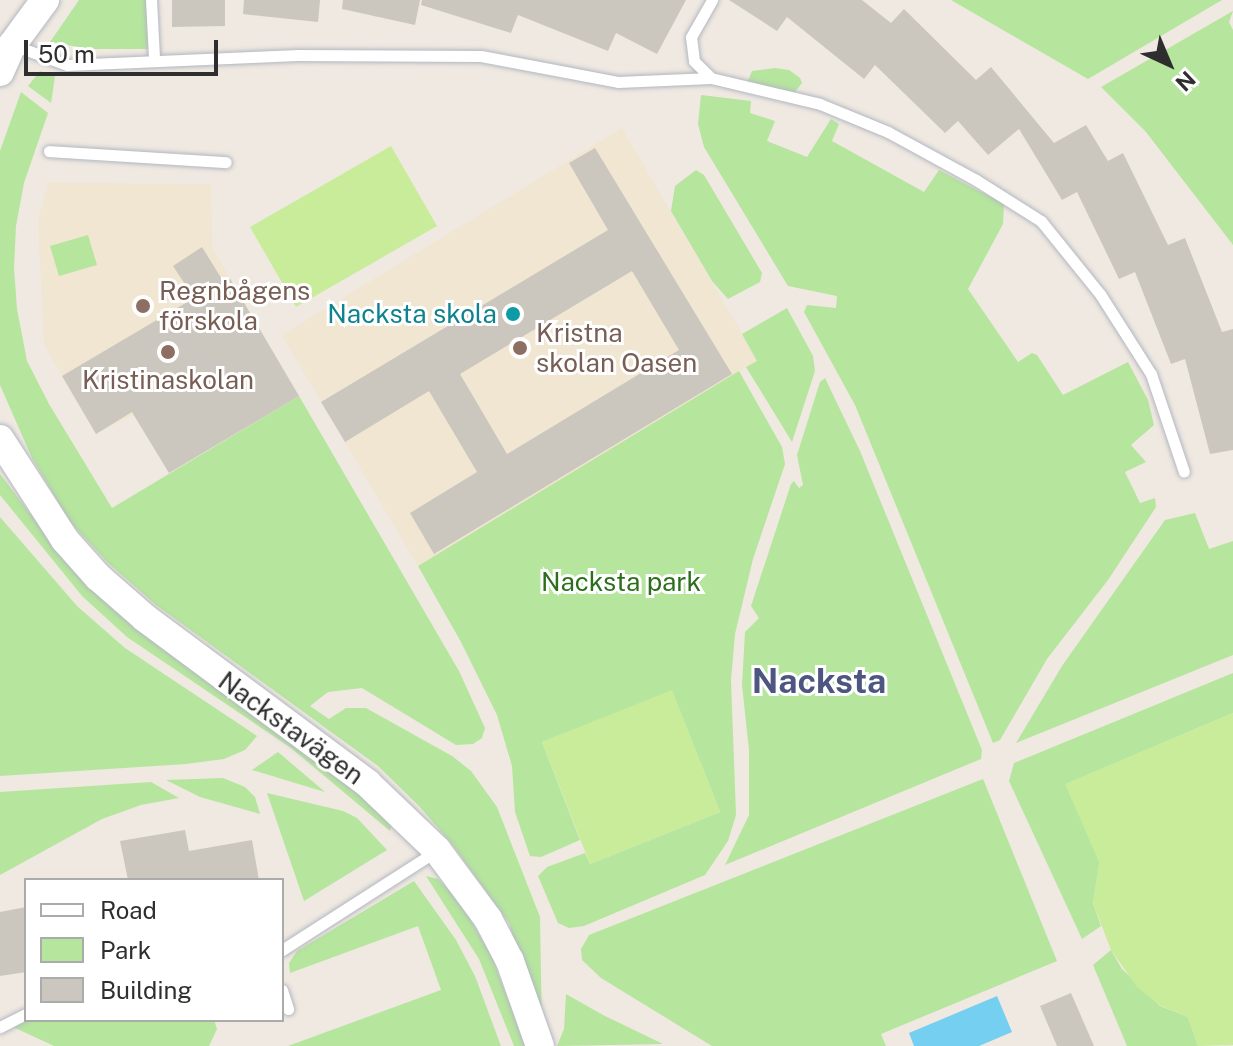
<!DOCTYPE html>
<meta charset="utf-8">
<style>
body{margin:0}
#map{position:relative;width:1233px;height:1046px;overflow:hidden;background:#efe9e1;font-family:"Public Sans",sans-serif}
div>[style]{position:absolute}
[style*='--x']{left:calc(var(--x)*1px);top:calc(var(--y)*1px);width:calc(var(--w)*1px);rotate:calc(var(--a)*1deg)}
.education>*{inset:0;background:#f0e6d1}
.green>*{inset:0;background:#b6e59e}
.pitch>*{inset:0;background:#c9ec9a}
.water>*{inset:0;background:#75cff0}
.building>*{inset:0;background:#cbc7bf}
.roads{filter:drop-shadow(0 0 2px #b4b7c1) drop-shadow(0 0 2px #b4b7c1)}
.service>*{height:11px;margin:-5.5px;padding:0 5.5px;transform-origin:5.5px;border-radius:5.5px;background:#fff}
.tertiary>*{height:28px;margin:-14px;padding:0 14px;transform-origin:14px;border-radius:14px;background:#fff}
.dots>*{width:22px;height:22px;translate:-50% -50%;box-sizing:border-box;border:4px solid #fff;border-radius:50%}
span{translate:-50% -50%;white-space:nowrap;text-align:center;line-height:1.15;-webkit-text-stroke:6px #fff;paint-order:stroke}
.education-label{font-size:26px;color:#785e54}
.left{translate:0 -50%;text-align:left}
.culture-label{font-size:26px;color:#0d838f}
.right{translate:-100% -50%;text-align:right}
.park-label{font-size:26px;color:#2c6e1b}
.street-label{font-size:26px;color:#2e2e2e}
.district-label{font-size:34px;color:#4d5680;font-weight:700}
.legend{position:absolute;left:24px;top:878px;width:260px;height:144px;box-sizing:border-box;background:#fff;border:2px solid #ababab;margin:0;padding:10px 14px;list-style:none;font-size:24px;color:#2e2e2e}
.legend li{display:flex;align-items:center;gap:16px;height:40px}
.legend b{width:40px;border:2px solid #ababab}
.north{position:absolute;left:1129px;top:24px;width:80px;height:80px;-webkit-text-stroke:6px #fff;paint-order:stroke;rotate:136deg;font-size:22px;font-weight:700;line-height:32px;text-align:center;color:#2e2e2e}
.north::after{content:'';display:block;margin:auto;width:28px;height:36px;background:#2e2e2e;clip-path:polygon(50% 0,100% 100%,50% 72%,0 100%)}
.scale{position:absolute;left:24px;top:40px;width:194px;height:36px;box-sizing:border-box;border:4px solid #2e2e2e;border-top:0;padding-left:10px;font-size:24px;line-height:28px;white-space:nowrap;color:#2e2e2e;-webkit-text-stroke:6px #fff;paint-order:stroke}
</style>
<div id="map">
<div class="education">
<div style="clip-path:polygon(622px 128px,758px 361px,418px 566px,282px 335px)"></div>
<div style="clip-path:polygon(48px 183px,211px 184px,212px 248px,299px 396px,169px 473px,133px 415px,96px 434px,44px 344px,38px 220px)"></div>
</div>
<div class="green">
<div style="clip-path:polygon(79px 0,147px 0,150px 49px,90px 49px,50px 42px)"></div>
<div style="clip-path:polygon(951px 0,1222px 0,1088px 79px)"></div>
<div style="clip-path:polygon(1233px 11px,1229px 22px,1233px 30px,1233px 245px,1146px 132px,1101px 87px)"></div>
<div style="clip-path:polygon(775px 68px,789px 70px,800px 78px,802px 83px,795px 92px,747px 83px,752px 71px)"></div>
<div style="clip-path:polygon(40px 71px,55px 76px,51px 103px,28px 86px)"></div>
<div style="clip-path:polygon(21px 92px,48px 113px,24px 183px,16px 226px,14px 268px,17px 309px,27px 361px,49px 404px,112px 508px,299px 396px,459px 671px,485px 728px,482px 738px,473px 744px,456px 745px,362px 688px,328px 692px,310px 706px,329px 719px,346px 708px,366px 708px,452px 756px,471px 771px,497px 807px,540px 917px,542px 1032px,509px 923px,452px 844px,419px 806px,378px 766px,156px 605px,108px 563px,70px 522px,32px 458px,0 385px,0 151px)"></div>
<div style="clip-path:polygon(701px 95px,751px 101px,750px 113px,775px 121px,767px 141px,807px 157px,831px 119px,839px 124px,832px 141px,924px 192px,939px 170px,1004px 204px,1003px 224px,968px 289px,1018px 362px,1032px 353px,1037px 355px,1063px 395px,1128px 362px,1148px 400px,1154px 425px,1131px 445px,1146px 462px,1125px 472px,1140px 503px,1155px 498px,1156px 507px,1108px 580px,1047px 659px,1000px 740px,993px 743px,855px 405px,804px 312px,807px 305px,836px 308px,837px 296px,788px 286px,704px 147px,698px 124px)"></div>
<div style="clip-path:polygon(696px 170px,704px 175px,762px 273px,760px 282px,728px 299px,712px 281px,671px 211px,675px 186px)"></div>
<div style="clip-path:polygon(88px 235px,97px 265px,59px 276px,50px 246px)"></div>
<div style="clip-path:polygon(787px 308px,813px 356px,815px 371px,792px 442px,746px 367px,757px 361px,742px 334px)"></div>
<div style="clip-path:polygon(739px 371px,782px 447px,785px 464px,753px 559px,735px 634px,731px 680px,736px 815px,728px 841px,705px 875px,584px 926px,569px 928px,558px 923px,538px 876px,547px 867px,585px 853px,590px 864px,720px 812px,672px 691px,542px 742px,580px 840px,541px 857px,530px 856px,515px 812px,512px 766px,497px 715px,461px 642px,418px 566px)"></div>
<div style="clip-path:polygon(825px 378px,860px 451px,982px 750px,981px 759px,725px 865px,749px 815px,749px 750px,742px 685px,745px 632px,759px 618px,751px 606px,791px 484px,794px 481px,799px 488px,803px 485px,797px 455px,820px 382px)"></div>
<div style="clip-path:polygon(0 474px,51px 541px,244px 704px,393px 821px,390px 831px,291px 748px,127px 637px,82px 596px,0 495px)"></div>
<div style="clip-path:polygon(1195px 513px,1209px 549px,1233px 541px,1233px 655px,1016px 743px,1062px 666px,1165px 520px)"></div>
<div style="clip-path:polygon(0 517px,77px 606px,125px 648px,257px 736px,245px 750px,224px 759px,186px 764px,0 776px)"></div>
<div style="clip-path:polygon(1233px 673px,1233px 713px,1066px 784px,1100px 862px,1093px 903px,1101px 926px,1082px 939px,1009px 781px,1014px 763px)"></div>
<div style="clip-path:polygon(278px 752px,325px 792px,252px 770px)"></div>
<div style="clip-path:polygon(223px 778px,245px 787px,255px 797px,260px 814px,200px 797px,166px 780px)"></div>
<div style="clip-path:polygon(983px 779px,1057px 961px,881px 1034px,886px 1046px,712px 1046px,601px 978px,582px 960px,581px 949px,589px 935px)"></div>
<div style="clip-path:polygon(151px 782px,179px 798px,141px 805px,102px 819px,0 875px,0 792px)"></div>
<div style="clip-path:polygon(267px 793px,343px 811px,357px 818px,387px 850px,304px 901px)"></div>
<div style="clip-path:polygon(426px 876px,438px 879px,460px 902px,491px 955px,526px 1046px,514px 1046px,479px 959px)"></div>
<div style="clip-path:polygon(414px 881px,456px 940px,475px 976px,501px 1046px,288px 1046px,441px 990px,418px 926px,290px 973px,289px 963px,297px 951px)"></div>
<div style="clip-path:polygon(1111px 950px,1122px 969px,1160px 1006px,1188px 1017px,1198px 1046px,1127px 1046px,1093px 965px)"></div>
<div style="clip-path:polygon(566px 994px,603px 1015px,663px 1044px,557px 1046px,564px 1029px)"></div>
<div style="clip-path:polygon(27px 1020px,214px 1020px,217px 1029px,209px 1046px,54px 1046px,13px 1027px)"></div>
</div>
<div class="pitch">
<div style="clip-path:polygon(391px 146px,437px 226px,296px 307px,250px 227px)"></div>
<div style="clip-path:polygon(672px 690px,720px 812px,590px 864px,542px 742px)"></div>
<div style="clip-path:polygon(1233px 713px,1233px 1045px,1198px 1046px,1188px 1017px,1161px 1006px,1137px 987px,1111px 950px,1093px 903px,1099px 862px,1065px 784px)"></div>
</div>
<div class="water">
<div style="clip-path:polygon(997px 996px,1012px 1032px,979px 1046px,914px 1046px,909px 1033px)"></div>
</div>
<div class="building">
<div style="clip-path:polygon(172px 0,225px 0,225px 26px,172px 27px)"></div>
<div style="clip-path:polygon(244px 0,320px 0,318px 22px,243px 14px)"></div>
<div style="clip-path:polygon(343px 0,420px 0,415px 25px,342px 9px)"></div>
<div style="clip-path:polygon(422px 0,686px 0,657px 54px,616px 33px,608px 51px,518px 15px,511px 33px,421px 5px)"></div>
<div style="clip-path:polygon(729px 0,862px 0,891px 23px,904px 9px,976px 80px,991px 67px,1054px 143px,1086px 125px,1108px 161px,1123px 153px,1168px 245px,1185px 238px,1222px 332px,1233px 329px,1233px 450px,1210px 454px,1185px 359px,1171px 364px,1135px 272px,1119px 279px,1077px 192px,1062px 200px,1019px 129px,988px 155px,958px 121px,945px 133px,875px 65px,864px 79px,787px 17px,777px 31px)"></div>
<div style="clip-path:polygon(evenodd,595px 148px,732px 374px,434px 554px,410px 513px,477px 472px,429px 391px,345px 442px,321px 402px,608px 230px,569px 163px,595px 148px,632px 271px,679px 350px,507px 454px,460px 374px,632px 271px)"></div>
<div style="clip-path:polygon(202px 247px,223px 281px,229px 277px,299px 396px,169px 473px,132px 412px,96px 434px,62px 376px,194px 298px,173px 266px)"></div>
<div style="clip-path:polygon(185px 830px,189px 851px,252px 840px,259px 880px,128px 880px,120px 841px)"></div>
<div style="clip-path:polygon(26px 907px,26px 972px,0 976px,0 912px)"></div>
<div style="clip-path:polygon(1071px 993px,1094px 1046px,1057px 1046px,1040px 1006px)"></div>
</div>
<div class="roads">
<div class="service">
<div style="--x:151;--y:0;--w:58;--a:87"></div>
<div style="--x:13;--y:45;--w:58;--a:20.3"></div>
<div style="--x:67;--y:65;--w:231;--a:-2.5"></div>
<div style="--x:298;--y:55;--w:183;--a:0.3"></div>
<div style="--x:481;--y:56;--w:139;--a:10.7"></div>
<div style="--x:618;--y:82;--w:93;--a:-2.5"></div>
<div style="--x:711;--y:78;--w:112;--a:13.4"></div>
<div style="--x:820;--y:104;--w:74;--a:22.4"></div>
<div style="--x:888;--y:132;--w:100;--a:28.6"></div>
<div style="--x:976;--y:180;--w:77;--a:32.2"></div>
<div style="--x:1041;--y:221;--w:94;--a:51.1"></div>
<div style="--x:1100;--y:294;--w:95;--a:57.5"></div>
<div style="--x:1151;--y:374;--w:103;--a:71.4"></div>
<div style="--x:711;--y:78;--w:24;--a:-135"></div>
<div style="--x:694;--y:61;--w:24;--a:-97"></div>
<div style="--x:691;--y:37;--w:43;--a:-60.4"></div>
<div style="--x:49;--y:151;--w:177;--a:3.6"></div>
<div style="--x:282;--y:950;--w:183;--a:-32.7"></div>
<div style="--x:282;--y:990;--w:20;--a:72"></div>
<div style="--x:0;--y:1027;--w:29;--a:-27"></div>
</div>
<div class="tertiary">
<div style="--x:0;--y:72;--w:30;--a:-66"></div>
<div style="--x:12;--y:45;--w:56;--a:-53.7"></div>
<div style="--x:0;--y:439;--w:120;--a:57.2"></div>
<div style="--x:65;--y:540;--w:50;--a:48.3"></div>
<div style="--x:98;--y:577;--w:62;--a:41.1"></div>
<div style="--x:145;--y:618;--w:277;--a:36.6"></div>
<div style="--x:367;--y:783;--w:97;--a:43.7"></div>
<div style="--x:437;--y:850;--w:86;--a:53.5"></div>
<div style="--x:488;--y:919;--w:47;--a:62.4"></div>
<div style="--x:510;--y:961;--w:90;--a:70.6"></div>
</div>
</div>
<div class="dots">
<div style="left:143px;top:306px;background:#8d6e63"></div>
<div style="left:513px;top:314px;background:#0f9aa8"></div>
<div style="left:520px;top:348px;background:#8d6e63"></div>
<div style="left:168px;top:352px;background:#8d6e63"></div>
</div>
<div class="education-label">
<span class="left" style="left:159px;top:306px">Regnbågens<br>förskola</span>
<span class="left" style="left:536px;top:348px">Kristna<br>skolan Oasen</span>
<span style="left:168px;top:380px">Kristinaskolan</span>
</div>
<div class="culture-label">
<span class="right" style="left:497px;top:314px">Nacksta skola</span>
</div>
<div class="park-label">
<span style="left:621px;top:582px">Nacksta park</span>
</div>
<div class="street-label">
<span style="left:291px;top:728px;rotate:36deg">Nackstavägen</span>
</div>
<div class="district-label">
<span style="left:819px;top:682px">Nacksta</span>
</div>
<ul class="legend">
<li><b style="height:10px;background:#fff"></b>Road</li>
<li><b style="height:22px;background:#b6e59e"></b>Park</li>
<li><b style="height:22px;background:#cbc7bf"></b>Building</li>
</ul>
<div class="north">N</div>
<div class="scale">50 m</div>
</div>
